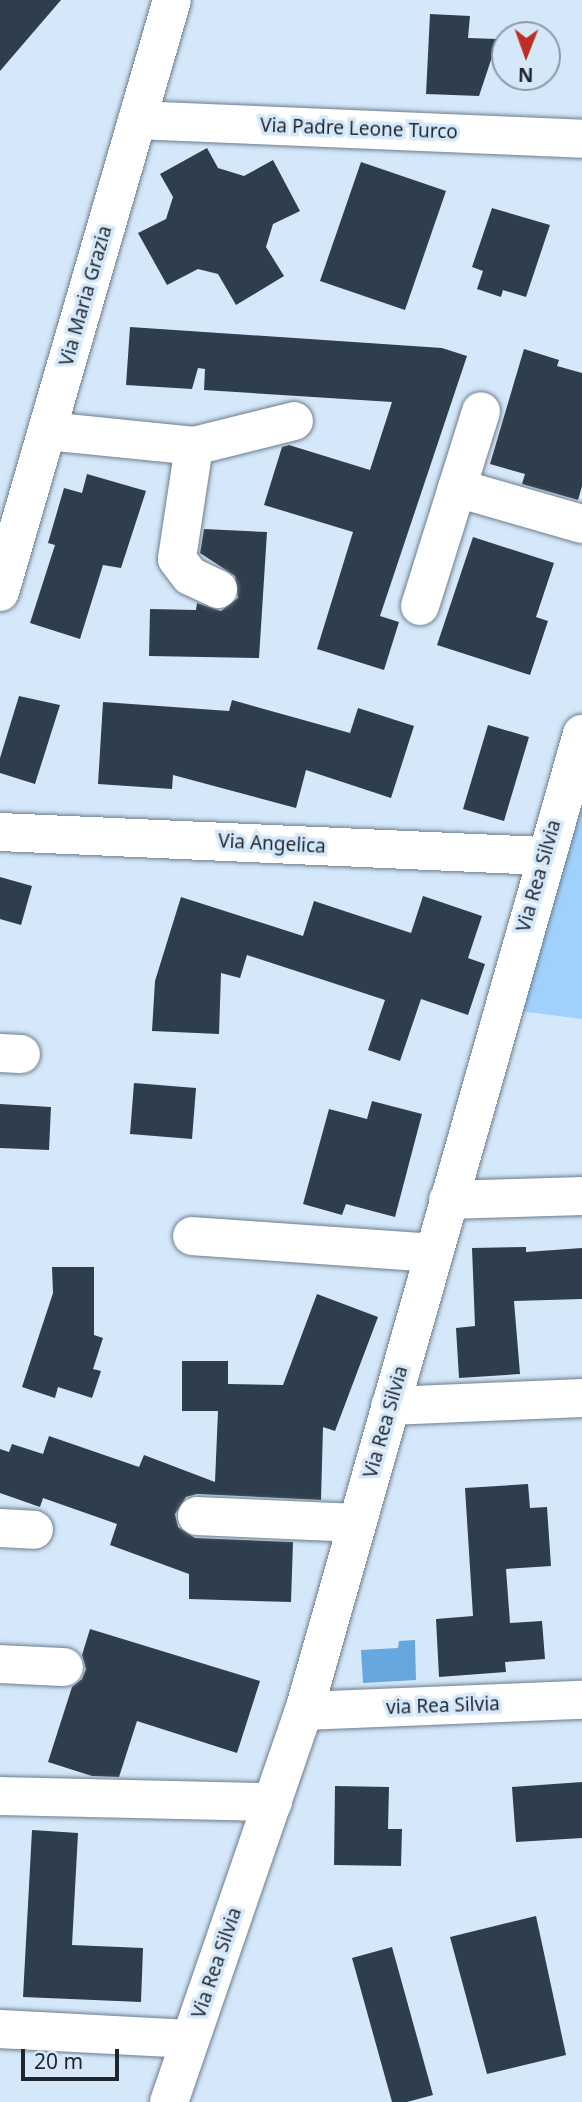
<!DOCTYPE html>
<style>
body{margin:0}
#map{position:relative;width:582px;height:2102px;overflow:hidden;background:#d5e8fa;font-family:"Noto Sans",sans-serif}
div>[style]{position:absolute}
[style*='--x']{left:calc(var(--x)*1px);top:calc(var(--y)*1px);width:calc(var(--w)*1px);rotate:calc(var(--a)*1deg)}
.green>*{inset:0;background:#a0d1fd}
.water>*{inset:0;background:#67a7df}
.building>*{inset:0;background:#2f3e4c}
.roads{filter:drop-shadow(0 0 2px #6c7d8d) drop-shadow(0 0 2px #6c7d8d)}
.street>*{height:38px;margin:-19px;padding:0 19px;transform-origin:19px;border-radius:19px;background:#fff}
span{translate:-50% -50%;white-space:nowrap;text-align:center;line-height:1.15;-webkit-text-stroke:7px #d5e8fa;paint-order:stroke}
.street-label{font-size:19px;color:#1f262d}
.north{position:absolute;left:491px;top:21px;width:70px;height:70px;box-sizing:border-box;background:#d5e8fa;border:2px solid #8c9aa8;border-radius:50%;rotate:181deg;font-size:19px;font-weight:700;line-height:28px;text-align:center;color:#1f262d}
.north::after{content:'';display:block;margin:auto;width:24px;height:32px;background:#bd3021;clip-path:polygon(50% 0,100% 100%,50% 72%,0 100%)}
.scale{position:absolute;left:21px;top:2049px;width:98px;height:32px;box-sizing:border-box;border:4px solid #1f262d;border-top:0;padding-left:9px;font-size:21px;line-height:24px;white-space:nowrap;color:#1f262d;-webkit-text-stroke:5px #d5e8fa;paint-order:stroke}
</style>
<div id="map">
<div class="green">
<div style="clip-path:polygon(582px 801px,582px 1019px,519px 1011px)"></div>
</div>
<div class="water">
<div style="clip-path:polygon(415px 1640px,416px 1680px,363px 1683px,361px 1650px,398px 1648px,399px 1641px)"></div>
</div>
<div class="building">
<div style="clip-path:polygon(0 0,61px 0,0 71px)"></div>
<div style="clip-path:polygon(430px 14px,470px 16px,468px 38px,498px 39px,479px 96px,426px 94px)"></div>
<div style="clip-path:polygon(207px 148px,218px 168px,244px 176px,273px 160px,300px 211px,273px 224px,266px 247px,284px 276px,236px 305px,218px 274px,198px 269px,167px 285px,138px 233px,166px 219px,173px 197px,160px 174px)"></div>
<div style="clip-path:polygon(361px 162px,446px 191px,405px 310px,320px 281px)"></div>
<div style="clip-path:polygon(492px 208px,550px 225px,526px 297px,503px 290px,501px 297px,477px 289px,483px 271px,472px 267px)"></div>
<div style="clip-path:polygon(130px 327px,442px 348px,467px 356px,380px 616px,399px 622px,384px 670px,317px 649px,353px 532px,264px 505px,282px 447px,289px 445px,370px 470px,392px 402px,204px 390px,205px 369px,198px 368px,192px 389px,126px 385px)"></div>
<div style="clip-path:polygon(524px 349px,559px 360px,557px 366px,582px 373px,582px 486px,578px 500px,522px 484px,525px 474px,490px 464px)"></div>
<div style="clip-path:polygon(87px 474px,146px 491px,121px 568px,103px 565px,80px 639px,30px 623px,55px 545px,48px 543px,64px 488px,82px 493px)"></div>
<div style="clip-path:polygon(204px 529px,267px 532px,259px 658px,149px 656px,150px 609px,196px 610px,197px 603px,221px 611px,238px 598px,235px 576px,200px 553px)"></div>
<div style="clip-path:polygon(473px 537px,554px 563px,536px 617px,548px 621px,530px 675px,437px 645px)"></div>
<div style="clip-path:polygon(19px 696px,60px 705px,35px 784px,0 773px,0 758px)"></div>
<div style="clip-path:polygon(232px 700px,350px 733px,358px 708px,414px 726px,391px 798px,306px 770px,296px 808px,173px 775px,172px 789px,98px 784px,103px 702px,229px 711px)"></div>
<div style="clip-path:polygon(488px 725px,529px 737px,504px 821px,463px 809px)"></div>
<div style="clip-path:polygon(0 877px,32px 886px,21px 925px,0 919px)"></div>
<div style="clip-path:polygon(423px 896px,482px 916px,468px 958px,485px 964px,468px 1015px,421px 999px,400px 1061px,368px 1050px,385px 1000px,247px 955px,240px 978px,221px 973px,219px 1034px,152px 1031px,155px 981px,181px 897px,303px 936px,314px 901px,411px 933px)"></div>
<div style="clip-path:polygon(134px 1083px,196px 1088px,192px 1139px,130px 1134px)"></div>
<div style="clip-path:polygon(372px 1101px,422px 1114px,395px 1217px,346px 1204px,342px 1215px,303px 1204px,329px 1109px,367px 1119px)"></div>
<div style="clip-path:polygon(0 1104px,51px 1107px,49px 1150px,0 1148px)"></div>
<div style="clip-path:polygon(526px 1247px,526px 1252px,582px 1248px,582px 1299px,514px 1301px,520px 1374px,459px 1378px,456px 1328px,475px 1326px,472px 1248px)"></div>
<div style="clip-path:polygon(52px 1267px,94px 1267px,94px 1335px,103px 1338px,93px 1369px,101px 1371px,92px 1398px,58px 1387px,55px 1398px,22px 1387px,53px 1293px)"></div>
<div style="clip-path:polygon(317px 1294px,378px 1317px,335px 1431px,323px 1427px,321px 1500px,197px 1494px,186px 1497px,175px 1514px,178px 1527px,195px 1538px,293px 1542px,291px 1602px,189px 1599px,189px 1574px,110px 1545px,117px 1524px,43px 1498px,40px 1507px,0 1493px,0 1449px,9px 1452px,12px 1444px,43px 1454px,49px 1436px,139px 1467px,144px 1455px,215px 1482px,218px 1411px,182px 1411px,182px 1361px,228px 1361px,228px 1384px,283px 1385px)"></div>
<div style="clip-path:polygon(528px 1484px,530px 1508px,547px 1507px,551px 1566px,506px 1569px,510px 1623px,542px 1621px,545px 1659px,505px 1662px,506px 1672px,439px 1677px,436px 1619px,473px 1616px,465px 1488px)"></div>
<div style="clip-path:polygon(90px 1629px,260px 1681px,237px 1753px,137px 1721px,119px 1777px,92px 1776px,48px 1762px,72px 1687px,82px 1679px,86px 1669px,82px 1655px)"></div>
<div style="clip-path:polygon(582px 1782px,582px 1838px,516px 1842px,512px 1787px)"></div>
<div style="clip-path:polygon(335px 1786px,389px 1787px,388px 1829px,402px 1829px,401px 1866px,334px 1865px)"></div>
<div style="clip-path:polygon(32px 1830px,78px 1833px,72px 1945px,143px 1948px,141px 2002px,23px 1997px)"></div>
<div style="clip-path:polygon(536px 1916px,566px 2055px,487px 2074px,450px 1937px)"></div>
<div style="clip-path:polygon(392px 1947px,433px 2095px,407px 2102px,392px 2102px,352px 1958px)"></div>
</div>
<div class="roads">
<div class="street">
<div style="--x:137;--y:120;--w:445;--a:2.4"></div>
<div style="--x:47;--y:431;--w:148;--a:5.8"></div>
<div style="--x:194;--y:446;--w:103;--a:-14"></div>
<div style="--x:194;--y:446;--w:114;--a:98.6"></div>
<div style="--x:177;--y:559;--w:21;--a:53"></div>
<div style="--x:190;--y:576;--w:31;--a:25"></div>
<div style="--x:457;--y:488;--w:130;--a:16.1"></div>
<div style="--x:0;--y:592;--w:616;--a:-73.8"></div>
<div style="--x:420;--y:606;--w:204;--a:-72.6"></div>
<div style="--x:0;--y:832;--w:545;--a:2.53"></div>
<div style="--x:0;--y:1053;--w:21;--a:3"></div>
<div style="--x:448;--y:1200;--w:134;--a:-1.7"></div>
<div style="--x:192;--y:1236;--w:242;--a:4"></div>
<div style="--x:390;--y:1406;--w:192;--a:-2.4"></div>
<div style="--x:197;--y:1516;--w:160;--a:2.5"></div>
<div style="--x:0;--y:1528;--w:34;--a:3"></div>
<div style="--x:0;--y:1664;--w:64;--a:2.7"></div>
<div style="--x:304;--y:1711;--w:278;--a:-2.3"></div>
<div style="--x:0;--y:1796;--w:273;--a:1.3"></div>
<div style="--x:0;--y:2029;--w:190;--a:3"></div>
<div style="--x:169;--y:2102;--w:414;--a:-71"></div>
<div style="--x:304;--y:1711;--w:1016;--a:-74.12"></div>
</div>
</div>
<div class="street-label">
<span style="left:359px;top:129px;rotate:2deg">Via Padre Leone Turco</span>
<span style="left:86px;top:296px;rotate:-74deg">Via Maria Grazia</span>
<span style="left:272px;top:844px;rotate:3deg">Via Angelica</span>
<span style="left:539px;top:876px;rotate:-74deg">Via Rea Silvia</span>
<span style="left:386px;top:1422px;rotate:-74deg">Via Rea Silvia</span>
<span style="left:443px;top:1706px;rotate:-2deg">via Rea Silvia</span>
<span style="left:217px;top:1963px;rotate:-71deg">Via Rea Silvia</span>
</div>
<div class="north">N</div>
<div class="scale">20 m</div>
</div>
